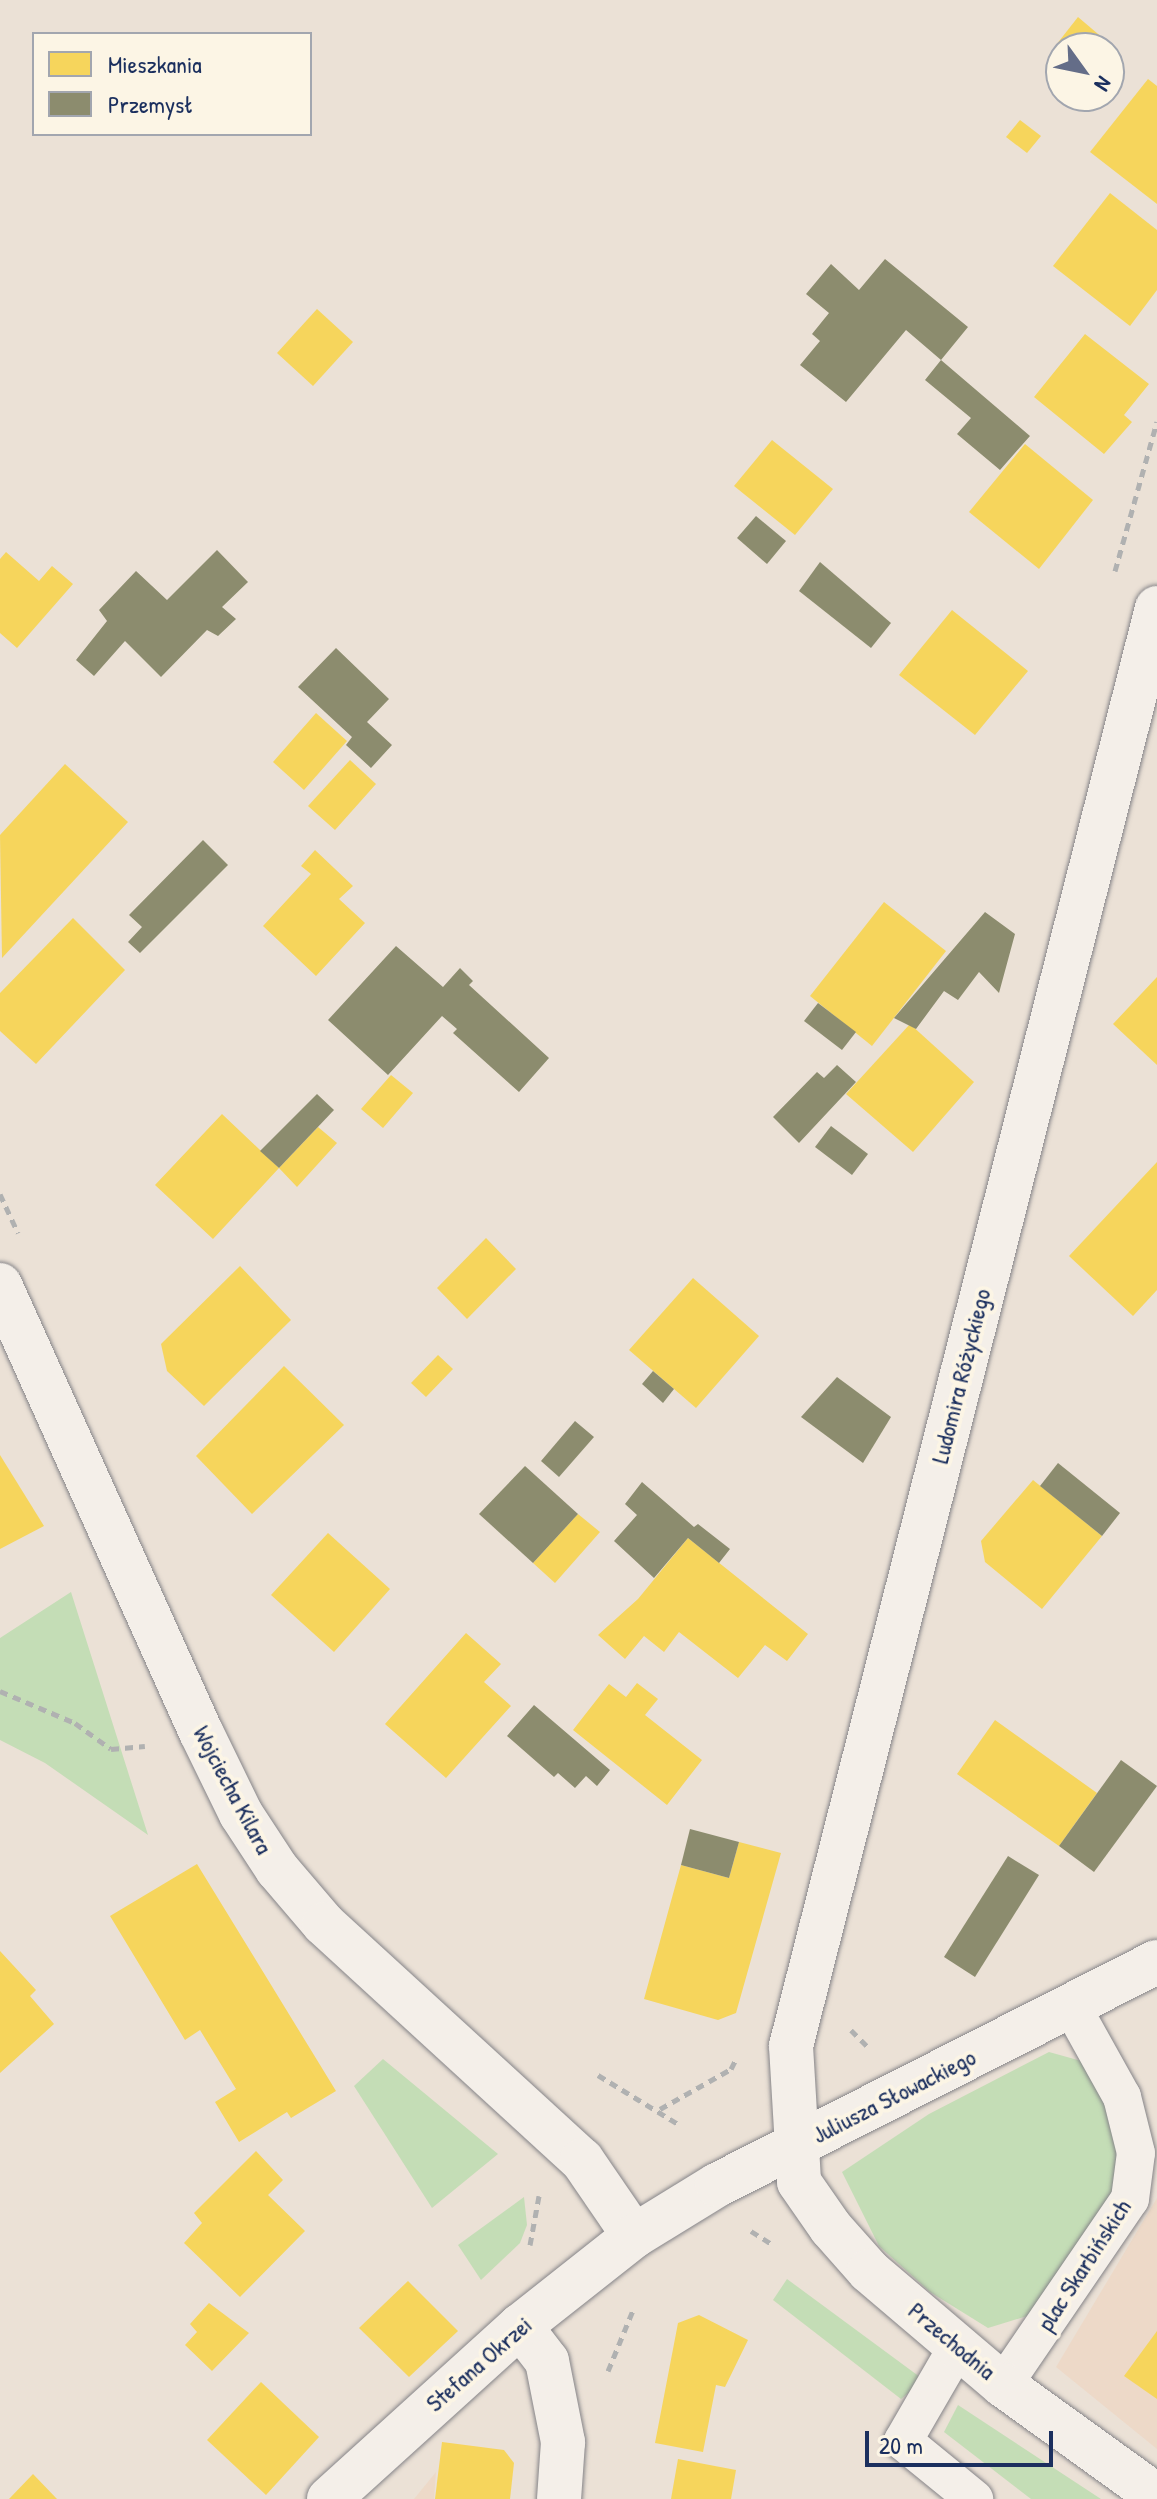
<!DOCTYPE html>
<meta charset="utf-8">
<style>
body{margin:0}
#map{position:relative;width:1157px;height:2499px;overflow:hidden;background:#ebe1d6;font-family:"Patrick Hand",sans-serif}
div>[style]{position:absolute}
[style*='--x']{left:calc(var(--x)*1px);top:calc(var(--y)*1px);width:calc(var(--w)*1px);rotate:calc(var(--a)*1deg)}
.built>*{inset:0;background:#edd9c8}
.green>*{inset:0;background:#c4ddb6}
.homes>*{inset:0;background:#f6d55c}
.industry>*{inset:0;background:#8c8c6e}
.path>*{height:5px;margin-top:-2.5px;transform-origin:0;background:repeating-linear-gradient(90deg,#b0b1b1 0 8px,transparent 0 14px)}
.roads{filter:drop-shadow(0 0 2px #858488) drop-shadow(0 0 2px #858488)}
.service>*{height:38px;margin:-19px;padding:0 19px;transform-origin:19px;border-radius:19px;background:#f4efe9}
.minor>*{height:44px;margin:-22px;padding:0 22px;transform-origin:22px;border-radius:22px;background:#f4efe9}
span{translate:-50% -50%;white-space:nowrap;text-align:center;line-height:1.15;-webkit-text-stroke:8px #fcf5e5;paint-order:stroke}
.street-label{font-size:24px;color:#1b2f5e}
.legend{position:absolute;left:32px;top:32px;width:280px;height:104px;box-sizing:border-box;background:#fcf5e5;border:2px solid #a2a6af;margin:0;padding:10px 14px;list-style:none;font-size:24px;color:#1b2f5e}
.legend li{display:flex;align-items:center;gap:16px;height:40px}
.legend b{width:40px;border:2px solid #a2a6af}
.north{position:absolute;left:1045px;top:32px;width:80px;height:80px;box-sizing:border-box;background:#fcf5e5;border:2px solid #a2a6af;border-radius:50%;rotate:123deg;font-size:22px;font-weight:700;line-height:32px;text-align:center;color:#1b2f5e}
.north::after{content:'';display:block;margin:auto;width:28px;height:36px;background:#646d88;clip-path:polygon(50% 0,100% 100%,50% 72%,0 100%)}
.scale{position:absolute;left:865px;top:2431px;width:188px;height:36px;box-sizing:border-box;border:4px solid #1b2f5e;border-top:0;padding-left:10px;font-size:24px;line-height:28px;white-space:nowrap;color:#1b2f5e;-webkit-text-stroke:6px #fcf5e5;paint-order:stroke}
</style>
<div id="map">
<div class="built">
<div style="clip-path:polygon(1157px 2198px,1157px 2449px,1056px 2367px)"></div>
<div style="clip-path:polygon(436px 2472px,434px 2499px,414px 2499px)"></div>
</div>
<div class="green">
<div style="clip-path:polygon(71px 1592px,148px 1835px,45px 1763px,0 1740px,0 1638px)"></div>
<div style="clip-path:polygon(1049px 2052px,1085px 2062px,1124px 2133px,1124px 2172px,1061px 2277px,1027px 2316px,988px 2328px,930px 2292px,879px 2246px,842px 2172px,929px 2114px)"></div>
<div style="clip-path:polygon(383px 2059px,498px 2154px,432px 2208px,354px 2086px)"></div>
<div style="clip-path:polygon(524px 2197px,527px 2225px,520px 2243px,481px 2280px,458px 2245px)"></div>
<div style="clip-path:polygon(787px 2279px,924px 2380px,901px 2399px,773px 2300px)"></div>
<div style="clip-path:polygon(958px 2405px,1101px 2499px,1031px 2499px,944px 2432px)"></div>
</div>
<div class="homes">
<div style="clip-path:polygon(1078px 17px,1111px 45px,1109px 48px,1056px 45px)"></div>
<div style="clip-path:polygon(1148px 79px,1157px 86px,1157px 204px,1090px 152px)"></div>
<div style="clip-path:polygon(1020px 120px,1041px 136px,1027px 153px,1006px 137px)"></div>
<div style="clip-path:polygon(1110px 193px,1157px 230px,1157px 290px,1130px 326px,1053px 266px)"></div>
<div style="clip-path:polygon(317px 309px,353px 342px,313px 386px,277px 353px)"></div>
<div style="clip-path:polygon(1085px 334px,1149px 384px,1124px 415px,1132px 422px,1104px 454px,1034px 397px)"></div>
<div style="clip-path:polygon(772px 440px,833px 489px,795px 535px,734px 486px)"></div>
<div style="clip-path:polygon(1025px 444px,1093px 500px,1039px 569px,969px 512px)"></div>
<div style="clip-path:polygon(6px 552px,39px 581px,52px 566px,73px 584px,17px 648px,0 633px,0 559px)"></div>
<div style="clip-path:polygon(952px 610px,1028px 671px,975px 735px,899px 675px)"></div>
<div style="clip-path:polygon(316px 713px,347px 741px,304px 790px,273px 762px)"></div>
<div style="clip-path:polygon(350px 760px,376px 784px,335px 830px,308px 806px)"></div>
<div style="clip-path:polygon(65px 764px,128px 822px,2px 958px,0 835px)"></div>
<div style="clip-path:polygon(315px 850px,353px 886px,339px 899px,365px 923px,316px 976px,263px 926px,311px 874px,301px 866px)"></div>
<div style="clip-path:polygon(884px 902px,946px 951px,872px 1046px,810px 996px)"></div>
<div style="clip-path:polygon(73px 918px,125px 970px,36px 1064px,0 1031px,0 993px)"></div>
<div style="clip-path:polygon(1157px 977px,1157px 1065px,1113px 1024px)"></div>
<div style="clip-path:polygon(910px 1024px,974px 1082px,913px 1152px,846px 1094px)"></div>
<div style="clip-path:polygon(391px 1075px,413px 1093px,383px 1128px,361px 1109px)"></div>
<div style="clip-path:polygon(222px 1114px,279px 1168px,318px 1127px,337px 1143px,297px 1187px,279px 1168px,213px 1239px,155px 1185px)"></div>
<div style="clip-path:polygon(1157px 1162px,1157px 1290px,1133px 1316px,1069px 1256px)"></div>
<div style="clip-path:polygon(486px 1238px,516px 1269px,467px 1319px,437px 1288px)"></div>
<div style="clip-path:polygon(240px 1266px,291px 1320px,204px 1406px,167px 1371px,161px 1344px)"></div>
<div style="clip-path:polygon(693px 1278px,759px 1336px,696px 1408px,629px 1350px)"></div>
<div style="clip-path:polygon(438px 1355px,453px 1369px,426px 1397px,411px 1383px)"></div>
<div style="clip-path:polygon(284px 1366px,344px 1425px,252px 1514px,196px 1456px)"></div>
<div style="clip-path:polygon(0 1455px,44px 1526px,0 1549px)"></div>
<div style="clip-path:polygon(1033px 1480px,1102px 1536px,1042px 1609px,985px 1562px,981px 1541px)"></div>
<div style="clip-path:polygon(578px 1514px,600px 1532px,555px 1583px,533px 1563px)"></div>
<div style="clip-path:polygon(328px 1533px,390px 1589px,334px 1652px,271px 1595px)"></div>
<div style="clip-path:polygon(688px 1538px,808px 1634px,787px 1661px,765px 1645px,738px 1678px,679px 1632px,664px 1652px,644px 1636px,625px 1659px,598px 1635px,638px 1599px)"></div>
<div style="clip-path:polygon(466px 1633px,501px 1664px,484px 1682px,511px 1706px,446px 1778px,385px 1724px)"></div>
<div style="clip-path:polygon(637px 1683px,658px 1699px,645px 1715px,702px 1760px,667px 1805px,573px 1730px,609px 1684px,626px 1697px)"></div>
<div style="clip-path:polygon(995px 1720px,1097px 1793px,1059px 1846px,957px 1774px)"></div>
<div style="clip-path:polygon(739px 1842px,781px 1853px,736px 2013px,718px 2020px,644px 1999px,681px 1865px,729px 1878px)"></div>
<div style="clip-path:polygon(197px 1864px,336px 2091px,291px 2118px,287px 2112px,239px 2142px,215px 2102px,236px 2089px,200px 2030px,185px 2040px,110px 1916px)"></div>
<div style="clip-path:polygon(0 1951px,36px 1990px,30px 1996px,54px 2024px,0 2073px)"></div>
<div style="clip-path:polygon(256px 2151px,283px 2180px,268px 2195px,305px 2231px,240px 2297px,184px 2243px,202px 2223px,194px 2213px)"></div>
<div style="clip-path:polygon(408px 2281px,458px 2331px,409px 2377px,359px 2328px)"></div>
<div style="clip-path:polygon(209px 2303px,249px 2333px,212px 2371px,185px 2345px,197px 2332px,190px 2324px)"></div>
<div style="clip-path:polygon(699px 2315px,748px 2340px,725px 2387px,716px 2385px,703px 2452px,655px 2443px,678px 2323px)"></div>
<div style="clip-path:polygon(1157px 2331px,1157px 2399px,1124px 2376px)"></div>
<div style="clip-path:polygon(261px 2382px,319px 2437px,266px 2495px,207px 2440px)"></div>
<div style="clip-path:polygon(442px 2442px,504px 2450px,514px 2463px,510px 2499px,435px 2499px)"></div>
<div style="clip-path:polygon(678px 2459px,736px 2470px,731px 2499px,671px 2499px)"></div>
<div style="clip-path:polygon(33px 2474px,57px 2499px,9px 2499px)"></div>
</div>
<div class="industry">
<div style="clip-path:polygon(885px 259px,968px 327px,941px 360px,906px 330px,846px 402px,800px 365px,820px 341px,812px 334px,829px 313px,806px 294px,831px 264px,859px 290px)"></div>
<div style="clip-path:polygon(941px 360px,1030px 436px,1000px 470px,957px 434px,971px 418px,925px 380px)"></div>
<div style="clip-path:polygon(756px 516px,786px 541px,767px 564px,737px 538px)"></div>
<div style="clip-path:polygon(217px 550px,248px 582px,222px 607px,236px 619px,218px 636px,207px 630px,161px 677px,125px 641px,94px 676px,76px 660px,107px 621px,99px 610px,136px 571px,167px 600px)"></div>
<div style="clip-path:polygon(820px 562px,891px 623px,871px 648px,799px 591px)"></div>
<div style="clip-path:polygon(336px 648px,389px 699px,367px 722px,392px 745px,371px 768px,346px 745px,352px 737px,298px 687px)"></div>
<div style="clip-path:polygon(203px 840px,228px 865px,140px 953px,128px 942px,142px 927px,129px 915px)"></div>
<div style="clip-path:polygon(985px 912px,1015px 934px,999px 993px,979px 972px,958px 1000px,944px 991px,916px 1029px,894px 1018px)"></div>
<div style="clip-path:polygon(396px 946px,443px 987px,460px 968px,473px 981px,469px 985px,549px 1058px,519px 1092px,453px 1033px,457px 1029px,442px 1016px,388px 1075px,328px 1020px)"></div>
<div style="clip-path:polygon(818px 1003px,856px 1032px,842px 1050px,804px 1021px)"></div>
<div style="clip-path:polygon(837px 1065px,856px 1082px,799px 1143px,773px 1117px,817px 1072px,824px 1078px)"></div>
<div style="clip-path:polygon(317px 1094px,334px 1110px,279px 1168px,260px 1151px)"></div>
<div style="clip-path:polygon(831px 1126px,868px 1154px,852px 1175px,815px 1147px)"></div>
<div style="clip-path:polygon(653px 1371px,674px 1389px,663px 1403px,642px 1384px)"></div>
<div style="clip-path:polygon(837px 1377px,891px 1417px,863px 1463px,801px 1417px)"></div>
<div style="clip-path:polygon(575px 1421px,594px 1437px,559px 1477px,541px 1461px)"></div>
<div style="clip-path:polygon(1058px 1463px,1120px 1513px,1102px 1536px,1040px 1486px)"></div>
<div style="clip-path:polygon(525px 1466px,578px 1514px,533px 1563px,479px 1514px)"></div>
<div style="clip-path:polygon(642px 1482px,694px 1527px,698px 1524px,730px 1549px,719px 1563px,688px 1538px,654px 1578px,614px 1541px,637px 1515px,625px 1504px)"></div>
<div style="clip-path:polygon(534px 1705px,610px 1770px,597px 1786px,586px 1776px,575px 1788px,558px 1773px,554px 1777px,507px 1736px)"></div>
<div style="clip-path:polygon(1121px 1760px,1157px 1786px,1094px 1872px,1059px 1846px)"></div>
<div style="clip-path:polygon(690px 1829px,739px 1842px,729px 1878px,681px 1865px)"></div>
<div style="clip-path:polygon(1008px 1856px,1039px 1875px,975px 1977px,944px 1957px)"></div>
</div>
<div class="path">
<div style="--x:1115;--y:571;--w:155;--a:-74.3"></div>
<div style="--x:0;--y:1194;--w:43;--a:65.2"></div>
<div style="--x:0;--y:1691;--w:82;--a:23.1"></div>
<div style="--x:75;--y:1723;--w:44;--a:35.8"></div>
<div style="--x:111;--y:1749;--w:34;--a:-5"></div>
<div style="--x:851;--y:2030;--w:25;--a:45"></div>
<div style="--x:598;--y:2075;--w:96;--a:31.4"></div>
<div style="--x:660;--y:2109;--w:81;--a:-29.4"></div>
<div style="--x:731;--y:2069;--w:9;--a:-63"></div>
<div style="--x:751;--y:2231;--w:26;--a:32"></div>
<div style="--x:530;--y:2245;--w:50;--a:-79.6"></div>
<div style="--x:608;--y:2371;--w:66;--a:-67.7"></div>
</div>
<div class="roads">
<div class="service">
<div style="--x:958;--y:2346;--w:110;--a:120.1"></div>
<div style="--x:903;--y:2441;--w:92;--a:39.2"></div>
<div style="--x:1003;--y:2385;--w:225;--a:-55.7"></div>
<div style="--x:1130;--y:2199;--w:46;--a:-82.6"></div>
<div style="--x:1136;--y:2153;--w:58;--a:-104"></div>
<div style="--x:1122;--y:2097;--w:103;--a:-119.1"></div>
</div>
<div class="minor">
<div style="--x:1157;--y:608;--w:1484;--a:104.28"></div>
<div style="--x:791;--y:2046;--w:136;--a:86.6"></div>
<div style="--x:799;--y:2182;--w:56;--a:55.2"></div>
<div style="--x:831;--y:2228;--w:57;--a:48.5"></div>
<div style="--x:869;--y:2271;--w:176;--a:40.4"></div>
<div style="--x:1003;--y:2385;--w:190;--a:35.8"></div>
<div style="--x:0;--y:1285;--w:490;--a:65.8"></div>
<div style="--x:201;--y:1732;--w:91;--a:64"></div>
<div style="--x:241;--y:1814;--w:66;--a:56.8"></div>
<div style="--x:277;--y:1869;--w:72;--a:49.5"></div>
<div style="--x:324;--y:1924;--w:350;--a:42.5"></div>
<div style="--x:582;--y:2160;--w:92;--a:55.6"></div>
<div style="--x:520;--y:2326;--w:44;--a:52.4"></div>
<div style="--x:547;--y:2361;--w:83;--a:78.8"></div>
<div style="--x:563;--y:2442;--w:57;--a:94"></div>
<div style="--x:329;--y:2499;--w:258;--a:-42.2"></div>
<div style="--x:520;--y:2326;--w:145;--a:-38.3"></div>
<div style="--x:634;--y:2236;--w:97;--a:-31.6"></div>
<div style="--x:717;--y:2185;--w:493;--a:-26.9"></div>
</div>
</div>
<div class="street-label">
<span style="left:961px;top:1376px;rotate:-76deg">Ludomira Różyckiego</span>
<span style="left:233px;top:1790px;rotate:62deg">Wojciecha Kilara</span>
<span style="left:894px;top:2096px;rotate:-27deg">Juliusza Słowackiego</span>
<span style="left:1084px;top:2265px;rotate:-57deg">plac Skarbińskich</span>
<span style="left:952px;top:2341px;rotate:40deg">Przechodnia</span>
<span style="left:479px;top:2364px;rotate:-41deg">Stefana Okrzei</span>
</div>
<ul class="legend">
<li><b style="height:22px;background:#f6d55c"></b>Mieszkania</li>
<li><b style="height:22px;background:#8c8c6e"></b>Przemysł</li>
</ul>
<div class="north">N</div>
<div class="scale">20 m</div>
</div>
